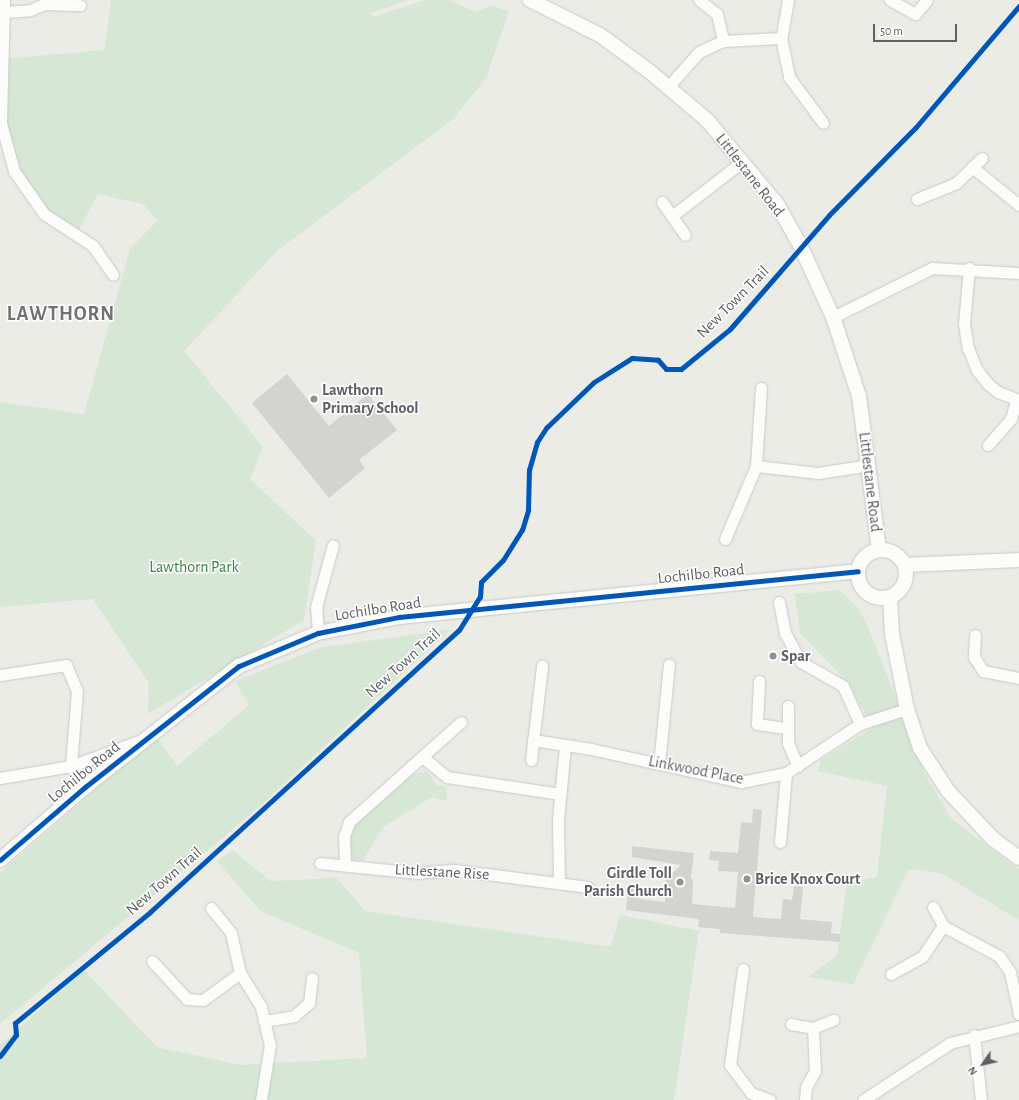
<!DOCTYPE html>
<style>
body{margin:0}
#map{position:relative;width:1019px;height:1100px;overflow:hidden;background:#ecece7;font-family:"Alegreya Sans",sans-serif}
div>[style]{position:absolute}
[style*='--x']{left:calc(var(--x)*1px);top:calc(var(--y)*1px);width:calc(var(--w)*1px);rotate:calc(var(--a)*1deg)}
.green>*{inset:0;background:#d6e7d5}
.building>*{inset:0;background:#d3d3d0}
.roads{filter:drop-shadow(0 0 1px #c8c8c8) drop-shadow(0 0 1px #c8c8c8)}
.minor>*{height:11px;margin:-5.5px;padding:0 5.5px;transform-origin:5.5px;border-radius:5.5px;background:#fcfcfb}
.tertiary>*{height:14px;margin:-7px;padding:0 7px;transform-origin:7px;border-radius:7px;background:#fcfcfb}
.tertiary>.ring{margin:-7px;padding:0;box-sizing:content-box;background:none;border:14px solid #fcfcfb;border-radius:50%}
.cycleway>*{height:5px;margin:-2.5px;padding:0 2.5px;transform-origin:2.5px;border-radius:2.5px;background:#0057b8}
.dots>*{width:11px;height:11px;translate:-50% -50%;box-sizing:border-box;border:2px solid #fff;border-radius:50%}
span{translate:-50% -50%;white-space:nowrap;text-align:center;line-height:1.15;-webkit-text-stroke:3px #fff;paint-order:stroke}
.street-label{font-size:16px;color:#5d6064}
.poi-label{font-size:16px;color:#5d6064;font-weight:700}
.left{translate:0 -50%;text-align:left}
.right{translate:-100% -50%;text-align:right}
.park-label{font-size:16px;color:#3d8347}
.district-label{font-size:20px;color:#6e7176;font-weight:700;letter-spacing:1px}
.north{position:absolute;left:963px;top:1044px;width:40px;height:40px;-webkit-text-stroke:3px #fff;paint-order:stroke;rotate:236deg;font-size:11px;font-weight:700;line-height:16px;text-align:center;color:#5d6064}
.north::after{content:'';display:block;margin:auto;width:14px;height:18px;background:#5d6064;clip-path:polygon(50% 0,100% 100%,50% 72%,0 100%)}
.scale{position:absolute;left:873px;top:24px;width:84px;height:18px;box-sizing:border-box;border:2px solid #5d6064;border-top:0;padding-left:5px;font-size:12px;line-height:14px;white-space:nowrap;color:#5d6064;-webkit-text-stroke:3px #fff;paint-order:stroke}
</style>
<div id="map">
<div class="green">
<div style="clip-path:polygon(111px 0,408px 0,371px 13px,373px 17px,426px 0,448px 0,477px 12px,490px 6px,509px 11px,486px 78px,453px 119px,278px 250px,184px 351px,263px 447px,250px 479px,316px 541px,304px 620px,148px 714px,149px 683px,93px 599px,0 607px,0 402px,84px 414px,130px 249px,157px 221px,143px 204px,98px 194px,76px 235px,44px 214px,14px 171px,1px 123px,2px 59px,105px 50px)"></div>
<div style="clip-path:polygon(840px 590px,857px 607px,867px 624px,926px 776px,951px 818px,1019px 870px,1019px 920px,941px 873px,909px 869px,853px 984px,808px 977px,837px 955px,847px 883px,877px 877px,887px 786px,818px 771px,821px 760px,872px 728px,851px 686px,800px 633px,795px 594px)"></div>
<div style="clip-path:polygon(450px 630px,258px 808px,0 1024px,0 873px,156px 736px,177px 766px,249px 705px,235px 681px,322px 647px)"></div>
<div style="clip-path:polygon(427px 771px,437px 785px,447px 787px,446px 801px,432px 797px,383px 827px,363px 861px,353px 859px,348px 852px,350px 827px,407px 776px)"></div>
<div style="clip-path:polygon(233px 850px,270px 881px,337px 878px,365px 911px,611px 947px,620px 915px,699px 931px,674px 1100px,0 1100px,0 1045px,84px 970px,157px 1047px,240px 1065px,367px 1058px,359px 953px,260px 911px,217px 861px)"></div>
</div>
<div class="building">
<div style="clip-path:polygon(287px 374px,329px 426px,368px 394px,397px 430px,359px 460px,365px 468px,329px 498px,252px 403px)"></div>
<div style="clip-path:polygon(753px 809px,762px 810px,753px 917px,781px 919px,783px 899px,792px 900px,794px 886px,803px 887px,800px 919px,832px 922px,831px 933px,840px 934px,840px 942px,720px 933px,720px 929px,698px 927px,699px 919px,626px 910px,629px 884px,641px 886px,639px 899px,665px 902px,666px 879px,681px 865px,632px 857px,632px 846px,694px 853px,691px 877px,693px 881px,692px 904px,735px 908px,738px 872px,718px 871px,719px 861px,709px 860px,710px 851px,738px 853px,741px 822px,752px 823px)"></div>
</div>
<div class="roads">
<div class="minor">
<div style="--x:4;--y:0;--w:123;--a:91.4"></div>
<div style="--x:1;--y:123;--w:50;--a:74.8"></div>
<div style="--x:14;--y:171;--w:52;--a:55.1"></div>
<div style="--x:44;--y:214;--w:59;--a:33.1"></div>
<div style="--x:93;--y:246;--w:35;--a:55"></div>
<div style="--x:699;--y:0;--w:23;--a:38"></div>
<div style="--x:717;--y:14;--w:28;--a:77"></div>
<div style="--x:788;--y:0;--w:39;--a:100"></div>
<div style="--x:781;--y:38;--w:40;--a:78"></div>
<div style="--x:789;--y:77;--w:57;--a:53.5"></div>
<div style="--x:890;--y:0;--w:29;--a:29"></div>
<div style="--x:915;--y:14;--w:18;--a:-49"></div>
<div style="--x:4;--y:12;--w:26;--a:-4"></div>
<div style="--x:30;--y:10;--w:15;--a:-23"></div>
<div style="--x:44;--y:4;--w:36;--a:2"></div>
<div style="--x:667;--y:88;--w:48;--a:-48.4"></div>
<div style="--x:699;--y:52;--w:26;--a:-25"></div>
<div style="--x:723;--y:41;--w:58;--a:-3"></div>
<div style="--x:972;--y:167;--w:60;--a:39"></div>
<div style="--x:917;--y:199;--w:42;--a:-22.3"></div>
<div style="--x:956;--y:183;--w:36;--a:-44"></div>
<div style="--x:662;--y:202;--w:40;--a:55.1"></div>
<div style="--x:672;--y:216;--w:90;--a:-37.8"></div>
<div style="--x:969;--y:268;--w:56;--a:95.1"></div>
<div style="--x:964;--y:324;--w:24;--a:81"></div>
<div style="--x:968;--y:348;--w:24;--a:68"></div>
<div style="--x:977;--y:370;--w:18;--a:52"></div>
<div style="--x:988;--y:384;--w:13;--a:39"></div>
<div style="--x:998;--y:392;--w:22;--a:21"></div>
<div style="--x:833;--y:317;--w:110;--a:-26.3"></div>
<div style="--x:932;--y:268;--w:87;--a:3.3"></div>
<div style="--x:761;--y:388;--w:78;--a:93.7"></div>
<div style="--x:756;--y:466;--w:62;--a:6.4"></div>
<div style="--x:818;--y:473;--w:52;--a:-8.9"></div>
<div style="--x:988;--y:445;--w:35;--a:-49"></div>
<div style="--x:1011;--y:419;--w:20;--a:-75"></div>
<div style="--x:725;--y:539;--w:79;--a:-67"></div>
<div style="--x:779;--y:602;--w:32;--a:79"></div>
<div style="--x:785;--y:633;--w:33;--a:61"></div>
<div style="--x:801;--y:662;--w:48;--a:29.7"></div>
<div style="--x:843;--y:686;--w:42;--a:65.9"></div>
<div style="--x:318;--y:633;--w:26;--a:-94"></div>
<div style="--x:316;--y:607;--w:64;--a:-74.7"></div>
<div style="--x:975;--y:635;--w:22;--a:93"></div>
<div style="--x:974;--y:657;--w:17;--a:57"></div>
<div style="--x:983;--y:671;--w:37;--a:11"></div>
<div style="--x:0;--y:675;--w:67;--a:-8.6"></div>
<div style="--x:66;--y:665;--w:28;--a:67"></div>
<div style="--x:77;--y:691;--w:75;--a:94.6"></div>
<div style="--x:71;--y:766;--w:72;--a:-20.2"></div>
<div style="--x:759;--y:681;--w:43;--a:92.7"></div>
<div style="--x:757;--y:724;--w:30;--a:8"></div>
<div style="--x:788;--y:706;--w:37;--a:90"></div>
<div style="--x:788;--y:743;--w:25;--a:67"></div>
<div style="--x:533;--y:740;--w:59;--a:8.8"></div>
<div style="--x:591;--y:749;--w:154;--a:12.4"></div>
<div style="--x:741;--y:782;--w:46;--a:-11.3"></div>
<div style="--x:786;--y:773;--w:89;--a:-33.5"></div>
<div style="--x:860;--y:724;--w:49;--a:-17.7"></div>
<div style="--x:424;--y:758;--w:30;--a:40"></div>
<div style="--x:447;--y:777;--w:115;--a:8.5"></div>
<div style="--x:531;--y:760;--w:95;--a:-83.3"></div>
<div style="--x:659;--y:764;--w:100;--a:-84.3"></div>
<div style="--x:0;--y:778;--w:72;--a:-9.6"></div>
<div style="--x:71;--y:766;--w:25;--a:56"></div>
<div style="--x:780;--y:842;--w:69;--a:-85"></div>
<div style="--x:320;--y:863;--w:98;--a:5.9"></div>
<div style="--x:417;--y:873;--w:38;--a:-5"></div>
<div style="--x:455;--y:870;--w:134;--a:7.3"></div>
<div style="--x:345;--y:864;--w:28;--a:-92"></div>
<div style="--x:344;--y:836;--w:15;--a:-70"></div>
<div style="--x:349;--y:822;--w:150;--a:-41.8"></div>
<div style="--x:559;--y:883;--w:63;--a:-90.9"></div>
<div style="--x:558;--y:820;--w:74;--a:-84.6"></div>
<div style="--x:933;--y:907;--w:21;--a:62"></div>
<div style="--x:943;--y:926;--w:64;--a:28.2"></div>
<div style="--x:999;--y:956;--w:19;--a:55"></div>
<div style="--x:1010;--y:972;--w:43;--a:77.9"></div>
<div style="--x:211;--y:908;--w:32;--a:51"></div>
<div style="--x:231;--y:933;--w:41;--a:77.3"></div>
<div style="--x:240;--y:973;--w:40;--a:58"></div>
<div style="--x:261;--y:1007;--w:39;--a:77"></div>
<div style="--x:270;--y:1045;--w:56;--a:99.3"></div>
<div style="--x:152;--y:961;--w:52;--a:47.4"></div>
<div style="--x:187;--y:999;--w:16;--a:4"></div>
<div style="--x:203;--y:1000;--w:46;--a:-36.1"></div>
<div style="--x:743;--y:969;--w:97;--a:97.7"></div>
<div style="--x:730;--y:1065;--w:35;--a:53"></div>
<div style="--x:751;--y:1093;--w:20;--a:20"></div>
<div style="--x:891;--y:974;--w:35;--a:-29"></div>
<div style="--x:922;--y:957;--w:37;--a:-56"></div>
<div style="--x:264;--y:1021;--w:30;--a:-9"></div>
<div style="--x:294;--y:1016;--w:20;--a:-41"></div>
<div style="--x:309;--y:1003;--w:25;--a:-83"></div>
<div style="--x:791;--y:1024;--w:22;--a:10"></div>
<div style="--x:813;--y:1028;--w:22;--a:-22"></div>
<div style="--x:974;--y:1035;--w:65;--a:83.9"></div>
<div style="--x:805;--y:1100;--w:13;--a:-86"></div>
<div style="--x:806;--y:1087;--w:18;--a:-61"></div>
<div style="--x:815;--y:1071;--w:43;--a:-92.7"></div>
<div style="--x:863;--y:1100;--w:104;--a:-33.2"></div>
<div style="--x:950;--y:1043;--w:71;--a:-13.8"></div>
</div>
<div class="tertiary">
<div style="--x:530;--y:0;--w:78;--a:26.6"></div>
<div style="--x:600;--y:35;--w:61;--a:36.3"></div>
<div style="--x:649;--y:71;--w:76;--a:40.2"></div>
<div style="--x:707;--y:120;--w:109;--a:50.2"></div>
<div style="--x:777;--y:204;--w:47;--a:60.7"></div>
<div style="--x:800;--y:245;--w:79;--a:65.4"></div>
<div style="--x:833;--y:317;--w:83;--a:71.8"></div>
<div style="--x:859;--y:396;--w:155;--a:82.6"></div>
<div class="ring" style="left:858px;top:550px;width:34px;height:34px"></div>
<div style="--x:905;--y:565;--w:114;--a:-2.5"></div>
<div style="--x:890;--y:597;--w:37;--a:87"></div>
<div style="--x:892;--y:634;--w:76;--a:78.7"></div>
<div style="--x:907;--y:709;--w:41;--a:71.6"></div>
<div style="--x:920;--y:748;--w:51;--a:56.9"></div>
<div style="--x:948;--y:791;--w:66;--a:46.8"></div>
<div style="--x:993;--y:839;--w:32;--a:36"></div>
<div style="--x:0;--y:860;--w:112;--a:-40.7"></div>
<div style="--x:85;--y:787;--w:196;--a:-38.2"></div>
<div style="--x:239;--y:666;--w:86;--a:-22.7"></div>
<div style="--x:318;--y:633;--w:83;--a:-11.2"></div>
<div style="--x:399;--y:617;--w:461;--a:-5.7"></div>
</div>
</div>
<div class="cycleway">
<div style="--x:0;--y:860;--w:112;--a:-40.7"></div>
<div style="--x:85;--y:787;--w:196;--a:-38.2"></div>
<div style="--x:239;--y:666;--w:86;--a:-22.7"></div>
<div style="--x:318;--y:633;--w:83;--a:-11.2"></div>
<div style="--x:399;--y:617;--w:461;--a:-5.7"></div>
<div style="--x:0;--y:1056;--w:26;--a:-53"></div>
<div style="--x:16;--y:1035;--w:12;--a:-95"></div>
<div style="--x:15;--y:1023;--w:175;--a:-39.4"></div>
<div style="--x:150;--y:912;--w:418;--a:-42.4"></div>
<div style="--x:459;--y:630;--w:39;--a:-58"></div>
<div style="--x:480;--y:597;--w:15;--a:-86"></div>
<div style="--x:481;--y:582;--w:31;--a:-45"></div>
<div style="--x:503;--y:560;--w:36;--a:-58"></div>
<div style="--x:522;--y:530;--w:21;--a:-73"></div>
<div style="--x:528;--y:510;--w:40;--a:-88.6"></div>
<div style="--x:529;--y:470;--w:29;--a:-74"></div>
<div style="--x:537;--y:442;--w:17;--a:-57"></div>
<div style="--x:546;--y:428;--w:66;--a:-43.8"></div>
<div style="--x:594;--y:382;--w:45;--a:-32.3"></div>
<div style="--x:632;--y:358;--w:26;--a:4"></div>
<div style="--x:658;--y:360;--w:12;--a:48"></div>
<div style="--x:666;--y:369;--w:15;--a:0"></div>
<div style="--x:681;--y:369;--w:63;--a:-39.2"></div>
<div style="--x:730;--y:329;--w:151;--a:-49"></div>
<div style="--x:829;--y:215;--w:124;--a:-45.3"></div>
<div style="--x:916;--y:127;--w:159;--a:-49.6"></div>
</div>
<div class="dots">
<div style="left:314px;top:399px;background:#8f9192"></div>
<div style="left:773px;top:656px;background:#8f9192"></div>
<div style="left:747px;top:879px;background:#8f9192"></div>
<div style="left:680px;top:882px;background:#8f9192"></div>
</div>
<div class="street-label">
<span style="left:750px;top:175px;rotate:52deg">Littlestane Road</span>
<span style="left:733px;top:302px;rotate:-45deg">New Town Trail</span>
<span style="left:870px;top:482px;rotate:83deg">Littlestane Road</span>
<span style="left:701px;top:574px;rotate:-6deg">Lochilbo Road</span>
<span style="left:378px;top:609px;rotate:-9deg">Lochilbo Road</span>
<span style="left:403px;top:663px;rotate:-42deg">New Town Trail</span>
<span style="left:696px;top:770px;rotate:11deg">Linkwood Place</span>
<span style="left:84px;top:772px;rotate:-39deg">Lochilbo Road</span>
<span style="left:442px;top:872px;rotate:3deg">Littlestane Rise</span>
<span style="left:164px;top:881px;rotate:-41deg">New Town Trail</span>
</div>
<div class="poi-label">
<span class="left" style="left:322px;top:399px">Lawthorn<br>Primary School</span>
<span class="left" style="left:781px;top:656px">Spar</span>
<span class="right" style="left:672px;top:882px">Girdle Toll<br>Parish Church</span>
<span class="left" style="left:755px;top:879px">Brice Knox Court</span>
</div>
<div class="park-label">
<span style="left:194px;top:567px">Lawthorn Park</span>
</div>
<div class="district-label">
<span style="left:61px;top:314px">LAWTHORN</span>
</div>
<div class="north">N</div>
<div class="scale">50 m</div>
</div>
